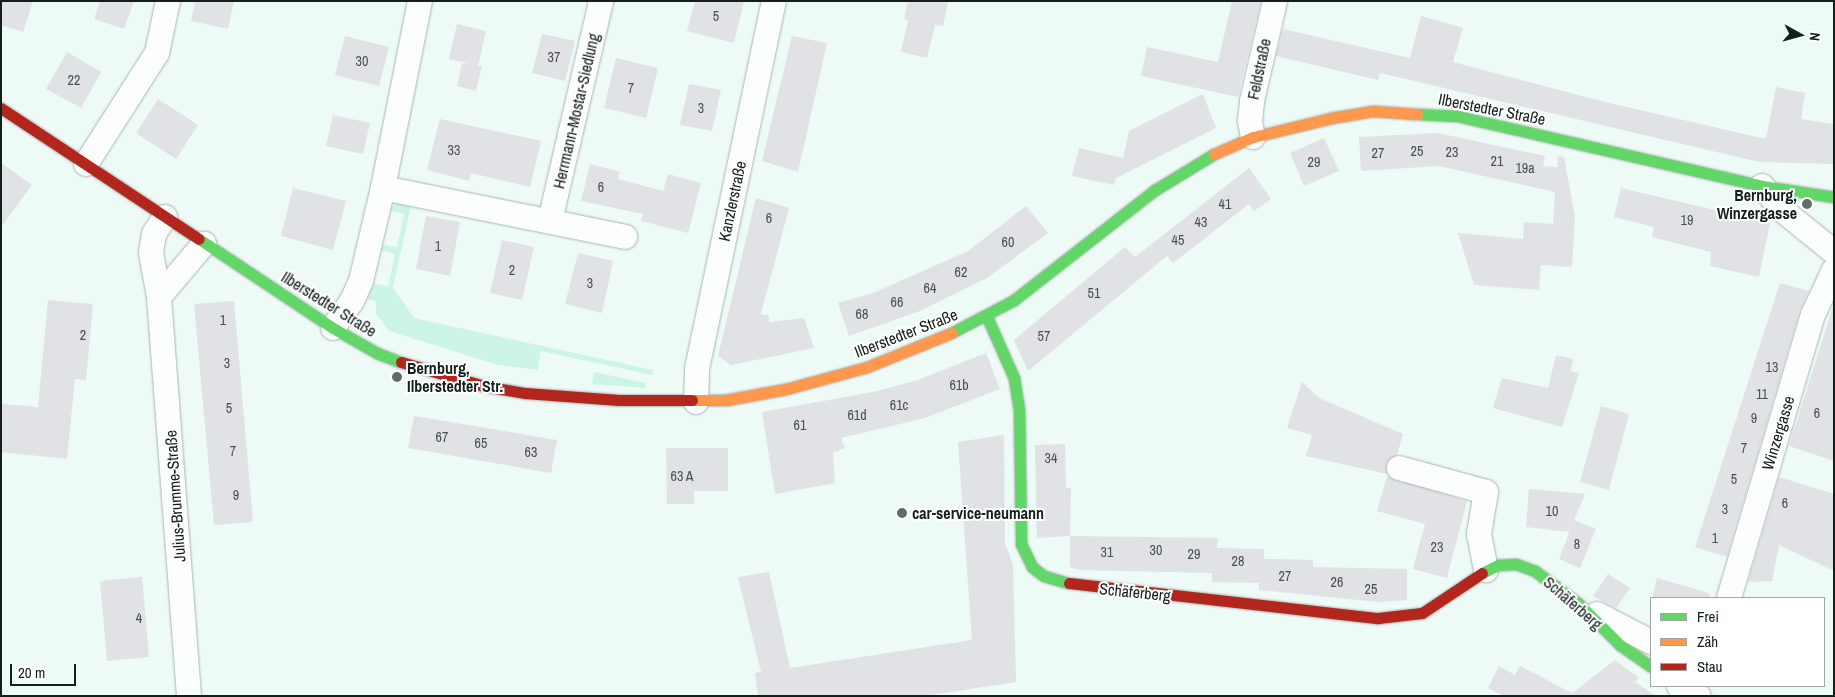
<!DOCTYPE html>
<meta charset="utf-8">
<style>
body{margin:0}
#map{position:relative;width:1835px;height:697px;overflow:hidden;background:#eefaf6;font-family:"Archivo Narrow",sans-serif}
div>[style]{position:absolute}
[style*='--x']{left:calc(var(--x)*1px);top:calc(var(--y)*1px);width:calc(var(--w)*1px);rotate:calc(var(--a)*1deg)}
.green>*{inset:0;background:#cdf5e7}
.building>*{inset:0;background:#e0e2e6}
.roads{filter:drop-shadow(0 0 1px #a9b5b1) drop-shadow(0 0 1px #a9b5b1)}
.street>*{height:24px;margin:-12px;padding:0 12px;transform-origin:12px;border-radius:12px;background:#fcfefe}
.fast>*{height:11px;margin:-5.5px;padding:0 5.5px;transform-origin:5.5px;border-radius:5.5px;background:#63d668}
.slow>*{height:11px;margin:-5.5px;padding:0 5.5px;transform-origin:5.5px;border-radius:5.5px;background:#ff974d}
.jam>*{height:11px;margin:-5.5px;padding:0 5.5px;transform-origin:5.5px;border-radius:5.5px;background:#b3261e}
.dots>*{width:14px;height:14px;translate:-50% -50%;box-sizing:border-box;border:2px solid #fff;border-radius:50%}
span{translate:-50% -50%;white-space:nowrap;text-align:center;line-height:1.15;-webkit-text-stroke:4px #fff;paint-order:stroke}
.number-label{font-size:14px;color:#46504e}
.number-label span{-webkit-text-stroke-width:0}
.street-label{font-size:16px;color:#131f1b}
.poi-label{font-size:16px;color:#131f1b;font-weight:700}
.right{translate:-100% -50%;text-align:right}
.left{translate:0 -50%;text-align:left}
.frame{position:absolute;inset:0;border:2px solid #131f1b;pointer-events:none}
.legend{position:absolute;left:1650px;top:597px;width:175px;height:90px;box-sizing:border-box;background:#fff;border:1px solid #a1a5a4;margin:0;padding:6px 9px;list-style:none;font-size:15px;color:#131f1b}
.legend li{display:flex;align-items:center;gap:10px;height:25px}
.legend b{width:25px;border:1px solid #a1a5a4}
.north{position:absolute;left:1775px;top:10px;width:50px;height:50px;-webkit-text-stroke:4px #fff;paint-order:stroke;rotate:97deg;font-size:14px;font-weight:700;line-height:20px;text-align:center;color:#131f1b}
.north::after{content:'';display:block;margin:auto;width:18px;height:22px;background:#131f1b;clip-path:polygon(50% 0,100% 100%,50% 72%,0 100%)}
.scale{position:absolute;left:10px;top:664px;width:66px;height:22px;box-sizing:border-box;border:2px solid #131f1b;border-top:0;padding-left:6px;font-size:15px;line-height:18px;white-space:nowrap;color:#131f1b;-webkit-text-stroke:4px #fff;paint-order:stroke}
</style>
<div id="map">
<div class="green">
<div style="clip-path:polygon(403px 200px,412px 202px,393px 287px,414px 318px,653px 370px,652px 375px,541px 351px,538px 370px,498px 365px,389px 331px,376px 314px,376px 301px,368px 300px,371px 283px,388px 286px,395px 254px,378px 250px,381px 244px,397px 247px,404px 214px,388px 210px)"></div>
<div style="clip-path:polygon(594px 372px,646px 383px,645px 388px,592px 384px)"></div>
</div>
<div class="building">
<div style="clip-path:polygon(1px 1px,33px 1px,23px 32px,1px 25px)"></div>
<div style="clip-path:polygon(100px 1px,134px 1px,124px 29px,94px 19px)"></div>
<div style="clip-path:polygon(195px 1px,234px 1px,228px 29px,191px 21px)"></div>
<div style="clip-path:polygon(695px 1px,744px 1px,734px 43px,687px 31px)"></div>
<div style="clip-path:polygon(908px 1px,948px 1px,943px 26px,935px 25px,927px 58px,901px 52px,908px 20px,904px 19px)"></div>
<div style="clip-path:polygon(1232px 1px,1261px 1px,1238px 97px,1141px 76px,1147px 47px,1218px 62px)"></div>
<div style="clip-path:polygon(1421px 16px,1463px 28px,1453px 62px,1601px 101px,1766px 139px,1776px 87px,1805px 93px,1801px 119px,1834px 124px,1834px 164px,1759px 162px,1380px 73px,1378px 80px,1276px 56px,1283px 29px,1410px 58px)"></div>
<div style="clip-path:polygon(457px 24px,486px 31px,478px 66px,449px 59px)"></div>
<div style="clip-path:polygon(542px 34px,575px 41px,565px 81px,532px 73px)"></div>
<div style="clip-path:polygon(345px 36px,389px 47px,379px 86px,335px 75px)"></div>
<div style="clip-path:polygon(792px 36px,827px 43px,798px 172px,762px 161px)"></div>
<div style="clip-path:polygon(67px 52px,101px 72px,81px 108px,46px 89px)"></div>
<div style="clip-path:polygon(616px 58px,658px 68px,646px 118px,604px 108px)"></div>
<div style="clip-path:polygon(462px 63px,482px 66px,476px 91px,457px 86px)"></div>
<div style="clip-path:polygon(689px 84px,721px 90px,712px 131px,680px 125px)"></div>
<div style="clip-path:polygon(1203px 94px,1216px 128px,1116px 178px,1114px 185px,1072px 176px,1079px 148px,1123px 158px,1129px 131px)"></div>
<div style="clip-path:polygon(158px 99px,198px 125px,176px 159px,136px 133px)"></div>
<div style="clip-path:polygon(333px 115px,370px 123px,363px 154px,326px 146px)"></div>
<div style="clip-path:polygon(440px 119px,541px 141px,530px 187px,471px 173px,469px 181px,427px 170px)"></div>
<div style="clip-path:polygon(1438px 133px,1545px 156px,1543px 166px,1557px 167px,1558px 156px,1564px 157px,1575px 217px,1572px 267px,1541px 265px,1539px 290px,1474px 285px,1458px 233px,1523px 239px,1524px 222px,1553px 224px,1555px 192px,1439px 166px,1361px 171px,1359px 137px)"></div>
<div style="clip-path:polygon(1324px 138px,1339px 171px,1304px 186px,1290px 153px)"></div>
<div style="clip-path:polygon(1px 163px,32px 185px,1px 227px)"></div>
<div style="clip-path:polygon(590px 164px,620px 172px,618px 179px,663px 191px,668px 174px,701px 183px,688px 233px,641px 221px,643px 214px,581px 201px)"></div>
<div style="clip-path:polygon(1249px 168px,1271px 199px,1254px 211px,1249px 204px,1173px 263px,1167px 256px,1028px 371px,1014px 340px,1125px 247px,1135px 257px)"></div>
<div style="clip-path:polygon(293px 188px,346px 201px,333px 250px,281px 236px)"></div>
<div style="clip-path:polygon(1621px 188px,1770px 223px,1759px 277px,1710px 266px,1711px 252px,1652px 237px,1654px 227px,1614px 217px)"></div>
<div style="clip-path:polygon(756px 198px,789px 208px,761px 314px,769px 315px,769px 322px,804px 318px,814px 348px,731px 365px,718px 356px)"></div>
<div style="clip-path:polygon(1026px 206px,1048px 233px,987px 278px,920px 311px,849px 336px,838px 303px,873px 293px,968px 251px)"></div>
<div style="clip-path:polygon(426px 216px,460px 222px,450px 276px,416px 269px)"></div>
<div style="clip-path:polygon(502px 240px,534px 247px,522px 300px,490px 293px)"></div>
<div style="clip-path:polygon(578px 253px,613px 261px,602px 313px,565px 304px)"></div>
<div style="clip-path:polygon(1780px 283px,1809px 291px,1800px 311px,1727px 557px,1695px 547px)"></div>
<div style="clip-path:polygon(48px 300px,93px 304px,86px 380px,75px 379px,67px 459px,1px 452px,1px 404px,38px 407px)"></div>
<div style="clip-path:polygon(234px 301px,253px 522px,214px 525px,194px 304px)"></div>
<div style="clip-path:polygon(1834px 303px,1834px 461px,1789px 446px)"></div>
<div style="clip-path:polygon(986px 353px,1000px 389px,925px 418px,841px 438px,845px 448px,833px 453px,835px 483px,775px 494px,762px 412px,873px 392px,915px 381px)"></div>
<div style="clip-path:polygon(1556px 355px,1573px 359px,1571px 371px,1579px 373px,1562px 427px,1493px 408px,1502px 378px,1548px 388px)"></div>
<div style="clip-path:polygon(1302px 382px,1319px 398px,1403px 434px,1397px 455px,1386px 464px,1387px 474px,1306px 456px,1312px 435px,1287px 428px)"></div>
<div style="clip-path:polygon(1601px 406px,1629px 414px,1609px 490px,1580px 482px)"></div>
<div style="clip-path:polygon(414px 416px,557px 440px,551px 473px,408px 448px)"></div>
<div style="clip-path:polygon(1004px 435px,1005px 544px,1013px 564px,1016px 682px,925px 696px,758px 696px,755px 673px,761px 672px,738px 577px,769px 572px,790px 668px,972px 640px,958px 442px)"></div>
<div style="clip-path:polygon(1065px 444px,1066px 488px,1071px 488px,1070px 536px,1037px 538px,1035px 445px)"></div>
<div style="clip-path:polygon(666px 448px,728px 448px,728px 491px,694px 491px,694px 504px,667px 504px)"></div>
<div style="clip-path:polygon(1387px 476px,1467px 501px,1447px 578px,1413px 569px,1425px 524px,1377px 511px)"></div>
<div style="clip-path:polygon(1779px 477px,1834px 494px,1834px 571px,1779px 545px,1772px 581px,1748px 582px)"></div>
<div style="clip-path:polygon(1529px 489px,1585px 494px,1569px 532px,1526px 527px)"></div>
<div style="clip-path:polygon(1574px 520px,1596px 529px,1580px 568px,1559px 559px)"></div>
<div style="clip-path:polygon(1070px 536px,1218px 538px,1217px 548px,1264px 549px,1264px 559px,1313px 560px,1313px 567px,1407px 569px,1407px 600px,1378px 602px,1259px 590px,1259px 583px,1212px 582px,1212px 573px,1080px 570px,1070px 567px)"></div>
<div style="clip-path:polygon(1608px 574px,1630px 588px,1616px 608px,1593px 596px)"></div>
<div style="clip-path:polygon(142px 577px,149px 657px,107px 661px,100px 581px)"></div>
<div style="clip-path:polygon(1657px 578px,1709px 593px,1709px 598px,1652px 598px)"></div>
<div style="clip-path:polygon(1615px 660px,1639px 678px,1635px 682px,1656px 696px,1504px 696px,1488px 688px,1499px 666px,1515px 675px,1520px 666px,1572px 693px)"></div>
</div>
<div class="roads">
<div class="street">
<div style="--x:1253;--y:137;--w:16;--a:-101"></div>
<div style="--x:1250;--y:121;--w:20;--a:-84"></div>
<div style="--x:1252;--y:101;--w:103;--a:-77"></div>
<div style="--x:86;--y:164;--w:132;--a:-57.4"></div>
<div style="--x:157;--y:53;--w:53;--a:-78.1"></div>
<div style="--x:1762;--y:186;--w:31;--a:50"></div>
<div style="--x:1782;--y:210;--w:67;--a:38.9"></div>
<div style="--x:383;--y:188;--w:247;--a:11.4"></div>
<div style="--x:165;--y:217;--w:20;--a:123"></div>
<div style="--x:154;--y:234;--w:19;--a:99"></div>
<div style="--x:151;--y:253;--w:45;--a:79.7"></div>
<div style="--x:159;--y:297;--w:400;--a:85.7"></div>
<div style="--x:550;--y:221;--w:226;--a:-76.9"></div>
<div style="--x:159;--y:297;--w:70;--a:-49.7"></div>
<div style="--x:333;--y:328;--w:33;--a:-55"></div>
<div style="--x:352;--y:301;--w:22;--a:-66"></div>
<div style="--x:361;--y:281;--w:96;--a:-76.7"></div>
<div style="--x:383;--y:188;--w:191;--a:-78.8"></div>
<div style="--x:696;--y:402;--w:33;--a:-88"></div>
<div style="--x:697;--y:369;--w:376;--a:-78.2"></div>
<div style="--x:1399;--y:468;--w:90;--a:15.4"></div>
<div style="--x:1486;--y:492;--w:43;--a:99.5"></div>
<div style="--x:1479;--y:534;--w:37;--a:79"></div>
<div style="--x:1729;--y:598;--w:295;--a:-73.5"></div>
<div style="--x:1813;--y:315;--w:50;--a:-65"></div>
<div style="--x:1597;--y:614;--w:61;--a:27.4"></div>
<div style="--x:1679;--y:686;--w:22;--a:27"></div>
</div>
<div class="fast">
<div style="--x:1417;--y:114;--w:40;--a:2.9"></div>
<div style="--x:1457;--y:116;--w:313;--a:12.9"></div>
<div style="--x:1762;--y:186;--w:73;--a:8.7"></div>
<div style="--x:199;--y:239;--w:161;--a:33.6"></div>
<div style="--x:333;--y:328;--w:51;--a:29.6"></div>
<div style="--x:377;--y:353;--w:26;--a:21"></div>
<div style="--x:987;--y:317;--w:67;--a:66.1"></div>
<div style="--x:1014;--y:378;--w:32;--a:81"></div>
<div style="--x:1019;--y:410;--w:134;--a:89.1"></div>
<div style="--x:1021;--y:544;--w:25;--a:64"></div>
<div style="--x:1032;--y:567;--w:15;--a:37"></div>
<div style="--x:1044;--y:576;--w:26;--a:16"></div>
<div style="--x:951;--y:333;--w:71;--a:-27.6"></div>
<div style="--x:1014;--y:300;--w:179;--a:-38"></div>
<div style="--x:1155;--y:190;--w:69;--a:-31.4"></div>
<div style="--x:1482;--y:573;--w:18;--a:-27"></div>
<div style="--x:1498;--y:565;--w:18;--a:-3"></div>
<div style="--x:1516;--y:564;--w:20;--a:20"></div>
<div style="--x:1535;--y:571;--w:55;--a:36.9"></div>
<div style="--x:1579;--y:604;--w:58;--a:45"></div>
<div style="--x:1620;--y:645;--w:38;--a:35"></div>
</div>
<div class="slow">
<div style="--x:1214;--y:154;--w:43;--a:-23.6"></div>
<div style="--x:1253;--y:137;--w:80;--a:-13.7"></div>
<div style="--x:1331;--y:118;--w:43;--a:-9.5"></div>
<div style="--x:1373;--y:111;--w:44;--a:3.9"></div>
<div style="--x:692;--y:400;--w:34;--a:0"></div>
<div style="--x:726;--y:400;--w:61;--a:-10.4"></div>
<div style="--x:786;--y:389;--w:84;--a:-15.2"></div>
<div style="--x:867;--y:367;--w:91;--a:-22"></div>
</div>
<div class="jam">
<div style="--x:1;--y:108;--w:237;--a:33.5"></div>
<div style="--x:401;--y:362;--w:86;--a:16.1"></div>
<div style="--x:484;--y:386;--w:42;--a:9.7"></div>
<div style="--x:525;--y:393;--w:94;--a:4.3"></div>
<div style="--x:619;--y:400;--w:73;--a:0"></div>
<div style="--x:1069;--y:583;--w:311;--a:6.5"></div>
<div style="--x:1378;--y:618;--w:44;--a:-6.5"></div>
<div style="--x:1422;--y:613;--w:72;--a:-33.7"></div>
</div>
</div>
<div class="dots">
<div style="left:1807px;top:204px;background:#606c68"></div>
<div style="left:397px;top:377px;background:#606c68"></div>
<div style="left:902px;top:513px;background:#606c68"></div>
</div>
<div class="number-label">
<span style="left:716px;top:16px">5</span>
<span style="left:554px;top:57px">37</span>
<span style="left:362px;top:61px">30</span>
<span style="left:74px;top:80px">22</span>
<span style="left:631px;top:88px">7</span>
<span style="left:701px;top:108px">3</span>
<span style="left:454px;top:150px">33</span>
<span style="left:1417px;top:151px">25</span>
<span style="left:1452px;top:152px">23</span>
<span style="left:1378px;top:153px">27</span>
<span style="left:1497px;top:161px">21</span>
<span style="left:1314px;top:162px">29</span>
<span style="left:1525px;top:168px">19a</span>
<span style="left:601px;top:187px">6</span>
<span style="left:1225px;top:204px">41</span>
<span style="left:769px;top:218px">6</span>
<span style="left:1687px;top:220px">19</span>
<span style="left:1201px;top:222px">43</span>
<span style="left:1178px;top:240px">45</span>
<span style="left:1008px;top:242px">60</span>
<span style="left:438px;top:246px">1</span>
<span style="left:512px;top:270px">2</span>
<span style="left:961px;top:272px">62</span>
<span style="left:590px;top:283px">3</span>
<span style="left:930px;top:288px">64</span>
<span style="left:1094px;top:293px">51</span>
<span style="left:897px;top:302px">66</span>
<span style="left:862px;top:314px">68</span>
<span style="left:223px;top:320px">1</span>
<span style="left:83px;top:335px">2</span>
<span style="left:1044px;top:336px">57</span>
<span style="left:227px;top:363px">3</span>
<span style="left:1772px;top:367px">13</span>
<span style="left:959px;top:385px">61b</span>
<span style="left:1762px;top:394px">11</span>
<span style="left:899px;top:405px">61c</span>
<span style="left:229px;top:408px">5</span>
<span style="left:1817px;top:413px">6</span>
<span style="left:857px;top:415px">61d</span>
<span style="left:1754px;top:418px">9</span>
<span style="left:800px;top:425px">61</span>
<span style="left:442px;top:437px">67</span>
<span style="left:481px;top:443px">65</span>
<span style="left:1744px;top:448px">7</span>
<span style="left:233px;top:451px">7</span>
<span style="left:531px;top:452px">63</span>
<span style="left:1051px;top:458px">34</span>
<span style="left:682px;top:476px">63 A</span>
<span style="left:1734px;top:479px">5</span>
<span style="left:236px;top:495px">9</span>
<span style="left:1785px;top:503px">6</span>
<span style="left:1725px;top:509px">3</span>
<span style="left:1552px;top:511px">10</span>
<span style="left:1715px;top:538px">1</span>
<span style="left:1577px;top:544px">8</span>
<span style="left:1437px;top:547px">23</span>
<span style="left:1156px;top:550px">30</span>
<span style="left:1107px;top:552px">31</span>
<span style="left:1194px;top:554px">29</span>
<span style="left:1238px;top:561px">28</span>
<span style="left:1285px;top:576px">27</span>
<span style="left:1337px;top:582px">26</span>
<span style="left:1371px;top:589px">25</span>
<span style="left:139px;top:618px">4</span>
</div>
<div class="street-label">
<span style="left:1259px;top:69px;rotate:-78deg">Feldstraße</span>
<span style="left:1492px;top:109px;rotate:11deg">Ilberstedter Straße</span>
<span style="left:576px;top:111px;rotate:-77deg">Herrmann-Mostar-Siedlung</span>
<span style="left:732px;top:201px;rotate:-78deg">Kanzlerstraße</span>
<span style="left:329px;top:304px;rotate:32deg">Ilberstedter Straße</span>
<span style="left:906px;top:333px;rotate:-21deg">Ilberstedter Straße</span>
<span style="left:1778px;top:433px;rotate:-73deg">Winzergasse</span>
<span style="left:175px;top:496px;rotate:-94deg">Julius-Brumme-Straße</span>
<span style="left:1135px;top:592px;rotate:6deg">Schäferberg</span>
<span style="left:1573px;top:603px;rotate:41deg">Schäferberg</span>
</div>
<div class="poi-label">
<span class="right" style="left:1797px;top:204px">Bernburg,<br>Winzergasse</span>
<span class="left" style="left:407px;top:377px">Bernburg,<br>Ilberstedter Str.</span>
<span class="left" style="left:912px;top:513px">car-service-neumann</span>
</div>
<div class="frame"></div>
<ul class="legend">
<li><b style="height:6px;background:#63d668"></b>Frei</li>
<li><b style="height:6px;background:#ff974d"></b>Zäh</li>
<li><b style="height:6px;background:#b3261e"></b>Stau</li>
</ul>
<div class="north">N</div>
<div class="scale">20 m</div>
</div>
